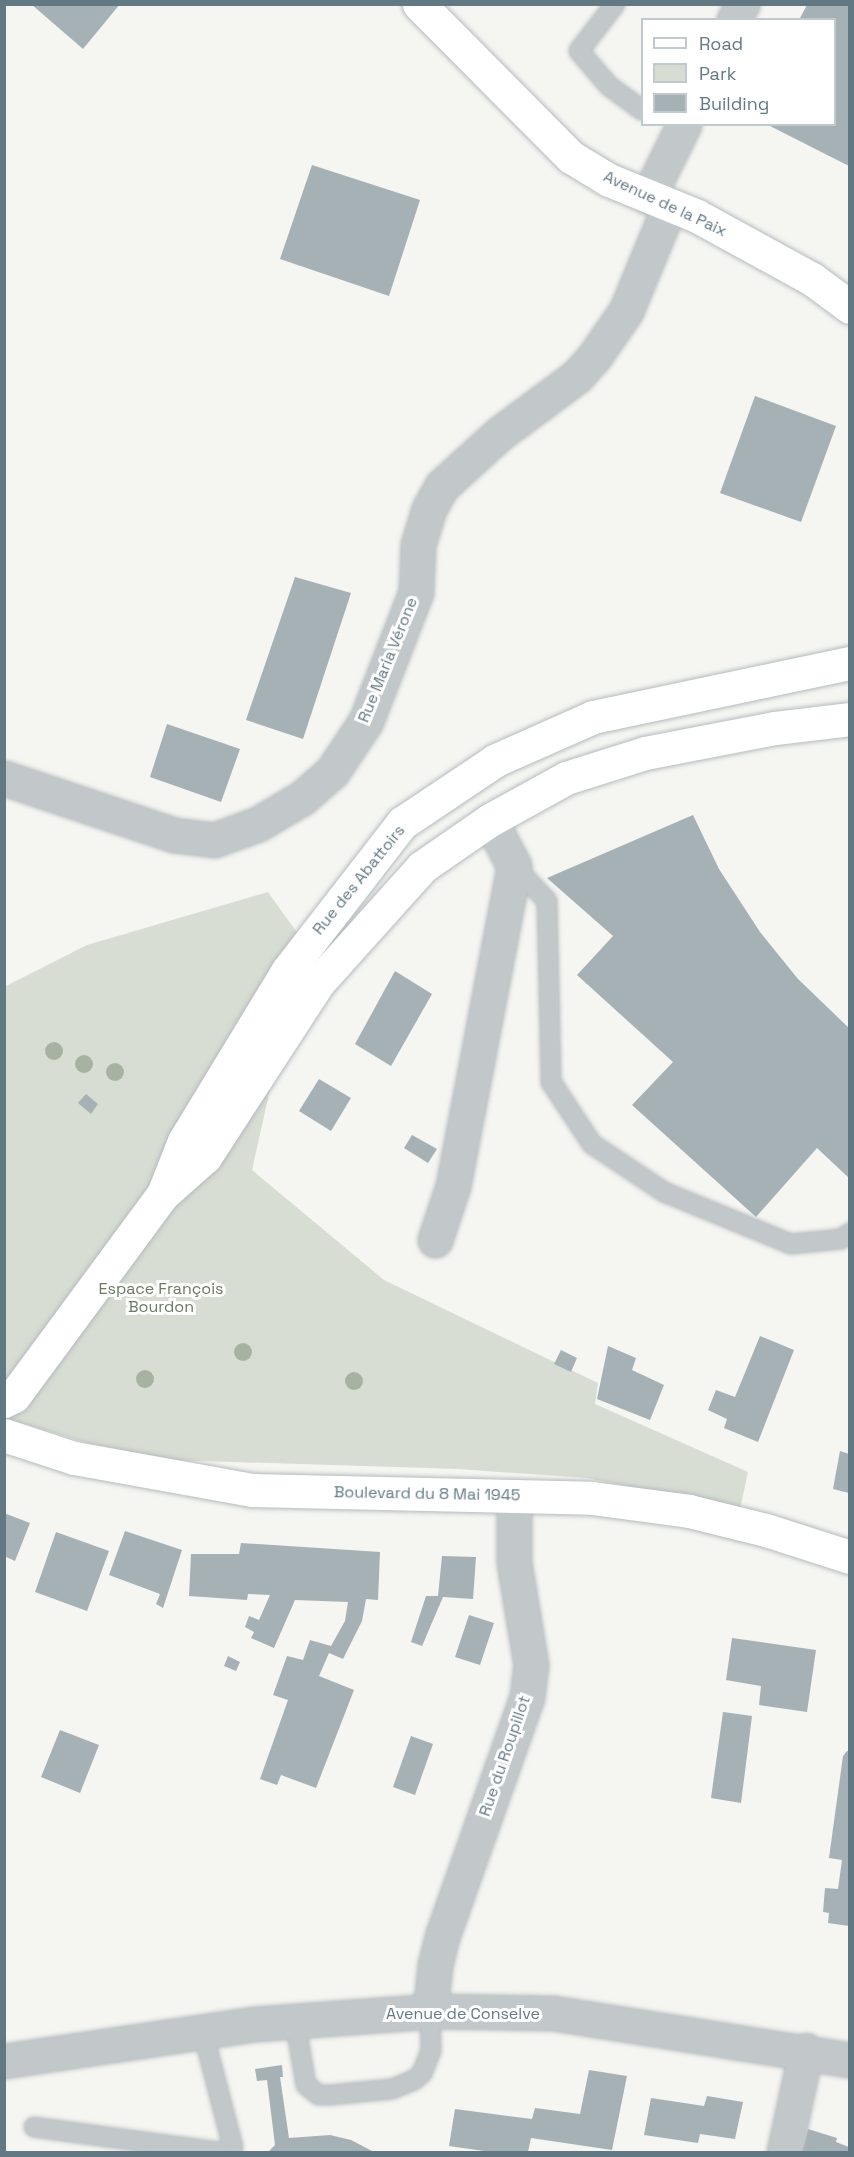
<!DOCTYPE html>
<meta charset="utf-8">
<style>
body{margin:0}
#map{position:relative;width:854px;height:2157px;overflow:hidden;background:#f5f5f1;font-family:"Space Grotesk",sans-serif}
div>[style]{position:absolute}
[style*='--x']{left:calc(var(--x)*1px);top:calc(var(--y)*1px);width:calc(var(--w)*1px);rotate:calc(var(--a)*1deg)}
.green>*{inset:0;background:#d7ddd2}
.building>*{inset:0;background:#a6b1b5}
.roads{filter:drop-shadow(0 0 2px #b4bbbe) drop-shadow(0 0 2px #b4bbbe)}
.lane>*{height:18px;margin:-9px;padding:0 9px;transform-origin:9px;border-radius:9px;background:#c2c7c9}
.street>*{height:33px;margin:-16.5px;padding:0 16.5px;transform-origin:16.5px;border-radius:16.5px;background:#c2c7c9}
.secondary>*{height:33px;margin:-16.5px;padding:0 16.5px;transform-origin:16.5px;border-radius:16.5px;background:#fff}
.trees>*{width:18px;height:18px;margin:-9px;border-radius:50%;background:#a8b2a2}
span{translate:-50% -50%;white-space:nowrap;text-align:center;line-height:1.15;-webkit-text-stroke:6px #fff;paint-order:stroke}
.street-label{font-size:16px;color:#627984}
.park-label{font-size:16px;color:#697b61}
.frame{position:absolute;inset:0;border:6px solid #627984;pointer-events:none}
.legend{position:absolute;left:641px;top:18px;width:195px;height:108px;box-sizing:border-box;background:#fff;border:2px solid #c0c9ce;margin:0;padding:8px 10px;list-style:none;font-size:18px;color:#627984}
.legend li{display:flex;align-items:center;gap:12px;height:30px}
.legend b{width:30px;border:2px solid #c0c9ce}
</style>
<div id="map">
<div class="green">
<div style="clip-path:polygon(268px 892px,303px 941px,252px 1170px,384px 1280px,598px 1383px,595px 1404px,748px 1472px,740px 1509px,587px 1478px,458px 1469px,171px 1460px,88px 1443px,5px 1418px,4px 987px,87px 945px)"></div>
</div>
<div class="building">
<div style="clip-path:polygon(31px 4px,120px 4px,83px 49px)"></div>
<div style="clip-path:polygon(807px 5px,849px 5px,849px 166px,766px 124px,834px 124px,834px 20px,799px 20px)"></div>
<div style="clip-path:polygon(312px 165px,420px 200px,389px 296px,280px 259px)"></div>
<div style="clip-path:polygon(755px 396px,836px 426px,801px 522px,720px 493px)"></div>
<div style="clip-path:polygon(295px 577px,351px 593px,303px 739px,246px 720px)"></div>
<div style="clip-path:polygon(167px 724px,240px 749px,221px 802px,150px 777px)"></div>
<div style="clip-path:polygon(693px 815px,719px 869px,760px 932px,798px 979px,849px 1028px,849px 1178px,817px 1148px,756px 1217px,632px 1105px,673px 1062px,577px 975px,613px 936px,547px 878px)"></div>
<div style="clip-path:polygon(395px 971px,432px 994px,391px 1066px,355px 1044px)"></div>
<div style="clip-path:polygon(319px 1079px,351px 1098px,331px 1131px,299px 1111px)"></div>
<div style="clip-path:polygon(86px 1094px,98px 1104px,91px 1114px,78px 1103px)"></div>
<div style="clip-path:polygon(412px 1135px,437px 1149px,428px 1163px,404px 1148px)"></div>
<div style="clip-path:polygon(760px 1336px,794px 1350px,758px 1442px,724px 1428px,727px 1419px,708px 1410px,716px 1390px,735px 1397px)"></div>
<div style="clip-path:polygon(608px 1346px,636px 1358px,632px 1370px,664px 1385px,650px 1420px,597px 1399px)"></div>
<div style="clip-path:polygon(561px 1350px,577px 1358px,571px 1372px,554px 1364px)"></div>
<div style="clip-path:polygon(840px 1451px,849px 1454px,849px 1493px,833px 1489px)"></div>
<div style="clip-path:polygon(4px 1513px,30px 1523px,15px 1561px,4px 1556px)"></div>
<div style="clip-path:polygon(125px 1531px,182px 1550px,163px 1608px,156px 1604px,160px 1594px,109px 1575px)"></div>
<div style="clip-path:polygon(56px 1532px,109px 1551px,87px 1611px,35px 1592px)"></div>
<div style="clip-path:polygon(241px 1543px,380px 1552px,378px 1600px,366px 1599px,362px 1621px,343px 1659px,329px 1653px,319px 1676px,354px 1690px,316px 1788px,281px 1775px,277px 1785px,260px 1779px,288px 1700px,273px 1695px,287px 1656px,303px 1660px,310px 1640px,331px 1646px,345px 1621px,348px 1602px,295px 1600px,274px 1648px,251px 1638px,254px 1632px,245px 1627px,249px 1616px,259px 1620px,270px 1595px,248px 1594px,247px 1600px,189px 1596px,191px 1554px,239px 1554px)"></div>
<div style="clip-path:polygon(442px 1556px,476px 1557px,473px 1599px,443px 1597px,422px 1646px,411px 1642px,426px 1596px,438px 1596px)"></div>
<div style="clip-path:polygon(469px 1615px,494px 1623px,480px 1665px,455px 1657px)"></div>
<div style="clip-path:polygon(732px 1638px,816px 1650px,807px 1712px,759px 1705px,761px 1686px,726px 1680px)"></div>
<div style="clip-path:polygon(228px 1656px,240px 1662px,236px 1671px,224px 1666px)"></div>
<div style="clip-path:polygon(723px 1712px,752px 1716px,741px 1803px,711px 1798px)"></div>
<div style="clip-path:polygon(60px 1730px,99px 1745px,80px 1793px,41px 1777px)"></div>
<div style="clip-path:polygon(411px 1736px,433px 1744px,415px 1795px,393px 1787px)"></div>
<div style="clip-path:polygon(847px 1751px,849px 1751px,849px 1926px,828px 1923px,829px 1913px,823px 1912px,825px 1888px,838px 1889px,842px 1860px,829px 1858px,843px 1756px)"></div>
<div style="clip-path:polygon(282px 2065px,283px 2077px,280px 2077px,289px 2138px,330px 2135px,351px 2140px,374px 2152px,268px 2152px,275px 2145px,267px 2080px,257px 2081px,255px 2069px)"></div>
<div style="clip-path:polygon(589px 2070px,627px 2076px,612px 2150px,531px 2138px,528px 2152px,491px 2152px,449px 2146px,455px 2109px,532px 2119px,535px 2108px,580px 2114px)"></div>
<div style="clip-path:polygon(707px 2096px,743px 2102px,735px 2139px,700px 2134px,698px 2143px,644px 2135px,651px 2098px,704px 2106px)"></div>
<div style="clip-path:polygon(808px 2129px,837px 2138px,836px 2142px,849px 2147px,849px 2152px,802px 2152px)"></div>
</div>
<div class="roads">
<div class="lane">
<div style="--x:615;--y:4;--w:59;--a:127.5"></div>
<div style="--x:579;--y:51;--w:46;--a:49.4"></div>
<div style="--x:609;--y:86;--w:41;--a:36"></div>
<div style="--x:514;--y:866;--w:48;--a:46.7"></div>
<div style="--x:547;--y:901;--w:181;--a:88.7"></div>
<div style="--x:551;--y:1082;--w:74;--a:56.5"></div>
<div style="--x:592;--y:1144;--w:87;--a:33.7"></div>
<div style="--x:664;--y:1192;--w:137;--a:22.3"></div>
<div style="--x:791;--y:1244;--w:50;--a:-5.7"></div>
<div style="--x:841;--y:1239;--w:11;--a:-34"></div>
<div style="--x:295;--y:2021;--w:65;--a:80.2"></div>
<div style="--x:306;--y:2085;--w:16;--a:38"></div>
<div style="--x:319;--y:2095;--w:11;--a:0"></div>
<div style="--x:330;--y:2095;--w:62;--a:-5.5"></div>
<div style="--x:392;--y:2089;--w:24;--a:-22"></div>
<div style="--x:414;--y:2080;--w:11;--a:-41"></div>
<div style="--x:422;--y:2073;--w:24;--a:-68"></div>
<div style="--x:431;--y:2051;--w:40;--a:-91.4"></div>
<div style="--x:203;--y:2032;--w:119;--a:75.4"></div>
<div style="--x:233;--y:2147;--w:15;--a:160"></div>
<div style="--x:34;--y:2127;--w:186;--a:7.7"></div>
</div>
<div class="street">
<div style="--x:734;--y:20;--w:18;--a:-63"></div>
<div style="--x:648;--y:197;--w:81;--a:-63.7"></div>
<div style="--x:4;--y:778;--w:179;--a:18.5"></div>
<div style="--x:174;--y:835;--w:40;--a:7.1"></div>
<div style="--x:214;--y:840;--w:47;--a:-20"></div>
<div style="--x:258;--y:824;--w:51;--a:-30.6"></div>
<div style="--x:302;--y:798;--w:40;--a:-41"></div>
<div style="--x:332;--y:772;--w:61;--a:-56.3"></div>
<div style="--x:366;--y:721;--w:138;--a:-68.8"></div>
<div style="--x:416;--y:592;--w:47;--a:-87.6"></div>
<div style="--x:418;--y:545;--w:38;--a:-73"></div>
<div style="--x:429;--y:509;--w:26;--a:-61"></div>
<div style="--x:442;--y:486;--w:77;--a:-42.4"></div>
<div style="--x:499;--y:434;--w:97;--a:-36.6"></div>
<div style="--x:577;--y:376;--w:25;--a:-48"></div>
<div style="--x:594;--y:357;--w:56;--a:-55.2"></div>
<div style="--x:626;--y:311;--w:115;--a:-67.5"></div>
<div style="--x:435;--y:1240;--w:57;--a:-71.6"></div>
<div style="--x:453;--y:1186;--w:326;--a:-79.2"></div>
<div style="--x:514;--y:866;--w:52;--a:-117.6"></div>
<div style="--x:430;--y:2011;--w:46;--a:-83.8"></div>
<div style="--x:435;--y:1965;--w:32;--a:-76"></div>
<div style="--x:443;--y:1934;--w:251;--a:-70.5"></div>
<div style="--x:527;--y:1697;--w:32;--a:-83"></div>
<div style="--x:531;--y:1665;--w:104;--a:-99.4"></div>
<div style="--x:514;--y:1562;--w:66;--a:-90"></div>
<div style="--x:4;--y:2061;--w:254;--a:-8.4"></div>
<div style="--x:255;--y:2024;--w:175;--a:-4.2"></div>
<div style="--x:430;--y:2011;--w:123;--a:0.9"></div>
<div style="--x:553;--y:2013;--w:301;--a:9"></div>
<div style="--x:784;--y:2152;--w:104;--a:-77.8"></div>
</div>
<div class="secondary">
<div style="--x:419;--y:4;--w:216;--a:45.2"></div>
<div style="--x:571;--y:157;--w:44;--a:31.2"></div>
<div style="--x:609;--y:180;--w:95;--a:22.2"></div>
<div style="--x:697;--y:216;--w:131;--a:28.7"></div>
<div style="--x:812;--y:279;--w:47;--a:36.4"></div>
<div style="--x:165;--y:1189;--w:52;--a:-68.4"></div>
<div style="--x:184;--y:1141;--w:200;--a:-58.7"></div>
<div style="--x:288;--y:970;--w:186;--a:-52.2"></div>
<div style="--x:402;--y:823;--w:113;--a:-33.8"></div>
<div style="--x:496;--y:760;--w:106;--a:-23.9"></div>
<div style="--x:593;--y:717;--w:263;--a:-11.9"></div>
<div style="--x:4;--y:1401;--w:11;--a:-27"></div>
<div style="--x:14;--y:1396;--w:251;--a:-53.6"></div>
<div style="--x:163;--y:1194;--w:56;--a:-41.4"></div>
<div style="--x:205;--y:1157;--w:207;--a:-57"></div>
<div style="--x:318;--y:983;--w:156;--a:-48.1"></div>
<div style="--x:422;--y:867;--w:83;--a:-34.7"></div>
<div style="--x:490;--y:820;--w:87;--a:-28.9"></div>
<div style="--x:566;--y:778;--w:83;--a:-17.6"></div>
<div style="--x:645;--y:753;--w:132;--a:-10.9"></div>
<div style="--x:775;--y:728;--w:76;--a:-6.8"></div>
<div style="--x:4;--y:1435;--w:74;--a:18.2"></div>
<div style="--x:74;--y:1458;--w:180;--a:10.2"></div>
<div style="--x:251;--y:1490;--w:341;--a:1.3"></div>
<div style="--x:592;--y:1498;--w:98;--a:7.6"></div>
<div style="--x:689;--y:1511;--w:79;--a:13.9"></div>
<div style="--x:766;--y:1530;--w:88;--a:17.8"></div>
</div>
</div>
<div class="trees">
<div style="left:54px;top:1051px"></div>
<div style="left:84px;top:1064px"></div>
<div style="left:115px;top:1072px"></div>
<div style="left:243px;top:1352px"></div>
<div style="left:145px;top:1379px"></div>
<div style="left:354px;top:1381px"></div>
</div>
<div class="street-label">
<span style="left:665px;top:204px;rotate:25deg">Avenue de la Paix</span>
<span style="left:388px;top:660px;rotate:-68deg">Rue Maria Vérone</span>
<span style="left:359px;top:880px;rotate:-51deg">Rue des Abattoirs</span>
<span style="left:427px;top:1494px;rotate:1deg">Boulevard du 8 Mai 1945</span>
<span style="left:505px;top:1756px;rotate:-71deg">Rue du Roupillot</span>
<span style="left:463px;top:2014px">Avenue de Conselve</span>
</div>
<div class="park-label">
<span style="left:161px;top:1298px">Espace François<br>Bourdon</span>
</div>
<div class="frame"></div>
<ul class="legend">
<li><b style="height:8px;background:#fff"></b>Road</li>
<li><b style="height:16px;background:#d7ddd2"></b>Park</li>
<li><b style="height:16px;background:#a6b1b5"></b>Building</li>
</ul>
</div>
